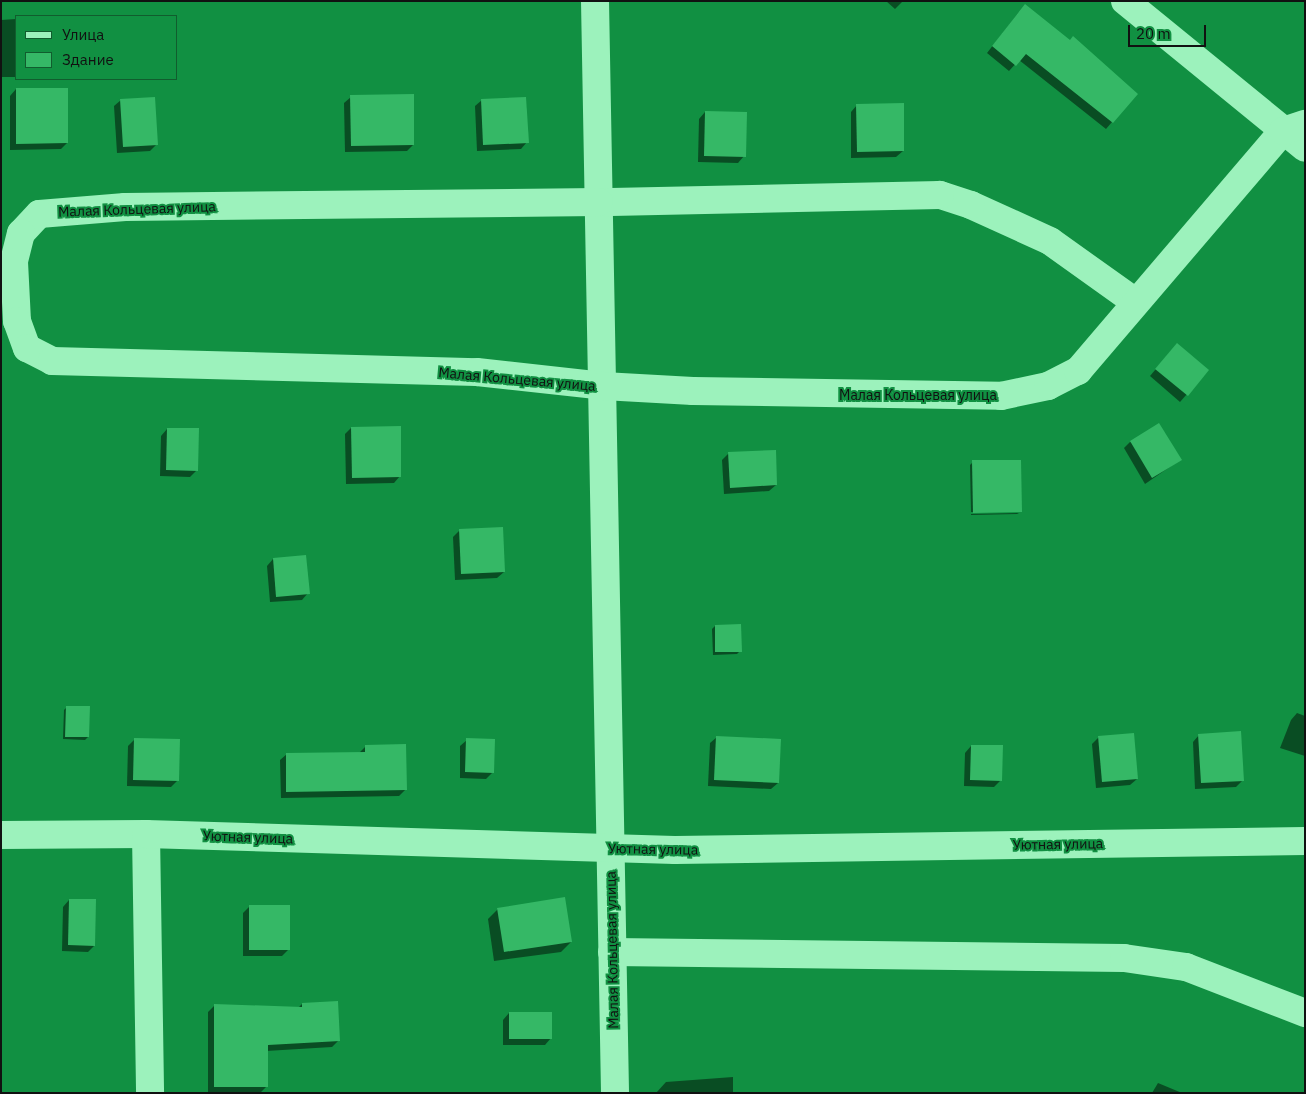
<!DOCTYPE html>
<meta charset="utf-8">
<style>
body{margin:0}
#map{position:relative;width:1306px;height:1094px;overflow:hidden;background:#119042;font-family:"IBM Plex Sans",sans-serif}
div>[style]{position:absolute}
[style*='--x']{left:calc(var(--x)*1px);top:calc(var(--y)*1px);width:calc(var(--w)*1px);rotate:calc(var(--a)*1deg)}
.shadow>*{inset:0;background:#0007}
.building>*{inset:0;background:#35b866}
.minor>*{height:28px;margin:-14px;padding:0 14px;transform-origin:14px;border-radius:14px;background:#9cf2bc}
span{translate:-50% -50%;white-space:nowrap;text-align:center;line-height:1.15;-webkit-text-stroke:4px #119042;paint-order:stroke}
.street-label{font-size:14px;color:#111}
.frame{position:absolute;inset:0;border:2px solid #111;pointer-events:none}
.legend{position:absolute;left:15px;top:15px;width:162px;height:65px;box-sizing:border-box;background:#119042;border:1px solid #115d2e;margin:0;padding:6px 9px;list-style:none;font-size:15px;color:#111}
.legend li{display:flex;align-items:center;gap:10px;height:25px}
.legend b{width:25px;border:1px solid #115d2e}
.scale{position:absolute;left:1128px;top:25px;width:78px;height:22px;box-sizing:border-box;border:2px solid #111;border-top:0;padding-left:6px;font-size:15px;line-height:18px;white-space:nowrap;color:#111;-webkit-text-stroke:4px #119042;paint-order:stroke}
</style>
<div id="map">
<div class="shadow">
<div style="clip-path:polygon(886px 1px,903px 1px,895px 9px)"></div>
<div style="clip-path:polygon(1019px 12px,1070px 41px,1073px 38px,1136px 94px,1106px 129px,1019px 60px,1009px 71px,987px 53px)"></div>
<div style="clip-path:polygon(16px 19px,16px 77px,1px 77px,1px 20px)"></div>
<div style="clip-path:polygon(16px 89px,67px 143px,61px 149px,10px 150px,10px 96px)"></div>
<div style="clip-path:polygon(351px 97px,413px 145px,407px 151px,345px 152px,344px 103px)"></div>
<div style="clip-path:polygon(121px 100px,156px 145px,150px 151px,117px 153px,114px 106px)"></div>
<div style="clip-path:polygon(482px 100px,527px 142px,521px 149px,477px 151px,475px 106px)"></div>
<div style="clip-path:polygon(857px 105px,903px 151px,896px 157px,851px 158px,851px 112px)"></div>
<div style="clip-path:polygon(705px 112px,744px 156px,738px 163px,698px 162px,699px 119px)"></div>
<div style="clip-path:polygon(1171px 351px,1208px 370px,1180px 402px,1150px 376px)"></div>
<div style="clip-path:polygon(351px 428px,400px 476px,394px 483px,346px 484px,345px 434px)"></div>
<div style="clip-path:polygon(167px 429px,197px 470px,190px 477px,160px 476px,161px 436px)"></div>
<div style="clip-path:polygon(1130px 442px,1180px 460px,1145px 484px,1124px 448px)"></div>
<div style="clip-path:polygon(729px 453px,776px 485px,769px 491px,724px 494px,722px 460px)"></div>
<div style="clip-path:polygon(973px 462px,1020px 511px,1019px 512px,971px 512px,970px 465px)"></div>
<div style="clip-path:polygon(1019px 513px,1017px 514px,971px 515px,971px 514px)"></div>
<div style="clip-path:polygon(460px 530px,504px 572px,497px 578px,455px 580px,453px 537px)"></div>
<div style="clip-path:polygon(273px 559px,308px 593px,302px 600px,270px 602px,267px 566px)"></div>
<div style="clip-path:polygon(715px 626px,740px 651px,737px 654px,713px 655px,712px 629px)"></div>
<div style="clip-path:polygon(67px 707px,88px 737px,85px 740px,63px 739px,64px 710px)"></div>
<div style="clip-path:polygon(1297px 713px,1305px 716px,1305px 756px,1280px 748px,1291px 720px)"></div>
<div style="clip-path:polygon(1199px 735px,1243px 780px,1236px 787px,1195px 789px,1193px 742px)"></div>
<div style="clip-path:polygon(717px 737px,778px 783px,771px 789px,708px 786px,710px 743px)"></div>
<div style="clip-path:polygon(1099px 737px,1137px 779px,1130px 785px,1096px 788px,1092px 744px)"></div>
<div style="clip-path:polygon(135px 739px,178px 780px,171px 787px,127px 786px,128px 746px)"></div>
<div style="clip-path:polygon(467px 740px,492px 773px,486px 779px,460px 778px,460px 746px)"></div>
<div style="clip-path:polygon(366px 746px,406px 789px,399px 796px,281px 798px,280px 760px,287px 754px,359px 753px)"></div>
<div style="clip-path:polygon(971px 746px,1001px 780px,994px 787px,964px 786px,965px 753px)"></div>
<div style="clip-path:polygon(69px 900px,94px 946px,88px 952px,62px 951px,63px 907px)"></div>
<div style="clip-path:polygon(250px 906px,288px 950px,282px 956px,243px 956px,243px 913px)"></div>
<div style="clip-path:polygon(498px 909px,571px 942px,561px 952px,494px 961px,488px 919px)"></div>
<div style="clip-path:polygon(302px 1004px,338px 1041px,332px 1047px,266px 1051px,266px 1087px,260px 1093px,208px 1093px,208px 1012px,215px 1005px,298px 1008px)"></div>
<div style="clip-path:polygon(509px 1013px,551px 1038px,545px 1045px,503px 1045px,503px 1020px)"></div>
<div style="clip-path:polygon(733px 1077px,733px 1093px,656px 1093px,666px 1082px)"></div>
<div style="clip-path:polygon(1158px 1083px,1182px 1093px,1152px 1093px)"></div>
</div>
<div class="building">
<div style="clip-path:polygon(1025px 4px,1070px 40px,1073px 36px,1138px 94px,1113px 123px,1026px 54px,1016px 66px,992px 46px)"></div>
<div style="clip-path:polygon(16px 88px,68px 88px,68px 143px,16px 144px)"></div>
<div style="clip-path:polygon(414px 94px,414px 145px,351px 146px,350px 95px)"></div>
<div style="clip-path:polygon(155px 97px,158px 145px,123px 147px,120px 99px)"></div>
<div style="clip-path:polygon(526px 97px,529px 143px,483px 145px,481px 99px)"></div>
<div style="clip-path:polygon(904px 103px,904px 151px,857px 152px,856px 104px)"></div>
<div style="clip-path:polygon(705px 111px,747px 112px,746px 157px,704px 156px)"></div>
<div style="clip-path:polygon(1177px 343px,1209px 370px,1188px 396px,1155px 369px)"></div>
<div style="clip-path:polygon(1159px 423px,1182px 460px,1152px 478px,1130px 441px)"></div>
<div style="clip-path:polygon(401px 426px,401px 477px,352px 478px,351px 427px)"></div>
<div style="clip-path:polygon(167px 428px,199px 428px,198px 471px,166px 470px)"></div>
<div style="clip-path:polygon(776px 450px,777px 485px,730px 488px,728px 452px)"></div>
<div style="clip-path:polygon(972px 460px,1021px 460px,1022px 512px,973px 513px)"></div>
<div style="clip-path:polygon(503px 527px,505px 572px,461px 574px,459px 529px)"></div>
<div style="clip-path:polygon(306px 555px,310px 594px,276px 597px,273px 558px)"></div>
<div style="clip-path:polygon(741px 624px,742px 652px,715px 652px,715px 625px)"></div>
<div style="clip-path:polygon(66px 706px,90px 706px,89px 737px,65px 737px)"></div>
<div style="clip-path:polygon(1241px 731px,1244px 781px,1201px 783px,1198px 734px)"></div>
<div style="clip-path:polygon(1134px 733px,1138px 779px,1102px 782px,1098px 736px)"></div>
<div style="clip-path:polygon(716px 736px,781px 739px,779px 783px,714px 780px)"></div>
<div style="clip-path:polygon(134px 738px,180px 739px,179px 781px,133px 780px)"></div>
<div style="clip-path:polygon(466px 738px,495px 739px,494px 773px,465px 772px)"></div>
<div style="clip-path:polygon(406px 744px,407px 790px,286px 792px,286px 753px,365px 752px,365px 745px)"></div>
<div style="clip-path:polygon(971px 745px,1003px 745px,1002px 781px,970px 780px)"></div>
<div style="clip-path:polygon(565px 897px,572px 942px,504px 952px,497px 908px)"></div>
<div style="clip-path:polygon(69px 899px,96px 899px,95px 946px,68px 945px)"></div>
<div style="clip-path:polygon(249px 905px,290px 905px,290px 950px,249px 950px)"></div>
<div style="clip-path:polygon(338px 1001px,340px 1041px,268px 1045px,268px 1087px,214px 1087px,214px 1004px,302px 1007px,302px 1003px)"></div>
<div style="clip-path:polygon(509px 1012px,552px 1012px,552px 1039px,509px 1039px)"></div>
</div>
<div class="minor">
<div style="--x:595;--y:1;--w:1092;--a:88.95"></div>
<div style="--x:1125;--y:1;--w:232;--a:39.2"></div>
<div style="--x:1134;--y:301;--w:103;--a:-144.5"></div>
<div style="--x:1050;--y:241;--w:87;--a:-155.5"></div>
<div style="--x:971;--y:205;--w:33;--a:-162"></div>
<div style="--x:940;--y:195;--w:341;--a:178.8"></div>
<div style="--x:599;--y:202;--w:474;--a:179.4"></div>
<div style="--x:125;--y:207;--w:86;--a:175.3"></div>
<div style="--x:39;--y:214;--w:26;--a:133"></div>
<div style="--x:21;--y:233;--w:30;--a:104"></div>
<div style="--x:14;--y:262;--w:59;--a:87.1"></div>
<div style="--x:17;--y:321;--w:29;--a:70"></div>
<div style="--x:27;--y:348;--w:28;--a:27"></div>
<div style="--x:52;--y:361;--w:425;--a:1.5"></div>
<div style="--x:477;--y:372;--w:127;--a:6.3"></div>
<div style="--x:603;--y:386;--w:90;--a:3.2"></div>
<div style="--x:693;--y:391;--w:308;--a:0.9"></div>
<div style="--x:1001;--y:396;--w:48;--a:-12"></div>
<div style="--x:1048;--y:386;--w:34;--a:-27"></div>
<div style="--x:1078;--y:371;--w:316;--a:-49.5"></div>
<div style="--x:1283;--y:131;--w:23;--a:-18"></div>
<div style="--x:146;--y:834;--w:259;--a:89.1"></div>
<div style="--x:1;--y:835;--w:145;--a:-0.4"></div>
<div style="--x:146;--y:834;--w:529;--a:1.73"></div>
<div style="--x:675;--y:850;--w:630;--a:-0.82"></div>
<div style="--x:612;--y:952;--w:512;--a:0.67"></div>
<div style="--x:1124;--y:958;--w:63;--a:8.3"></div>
<div style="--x:1186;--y:967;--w:128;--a:21.1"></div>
</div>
<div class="street-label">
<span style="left:137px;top:209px;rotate:-2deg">Малая Кольцевая улица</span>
<span style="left:517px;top:379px;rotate:5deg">Малая Кольцевая улица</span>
<span style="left:918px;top:395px">Малая Кольцевая улица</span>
<span style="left:248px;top:837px;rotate:2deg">Уютная улица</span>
<span style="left:1058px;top:844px;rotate:-1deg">Уютная улица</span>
<span style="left:653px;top:849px;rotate:1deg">Уютная улица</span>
<span style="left:612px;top:950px;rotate:-91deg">Малая Кольцевая улица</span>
</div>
<div class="frame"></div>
<ul class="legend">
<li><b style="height:6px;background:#9cf2bc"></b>Улица</li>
<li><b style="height:14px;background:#35b866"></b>Здание</li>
</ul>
<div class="scale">20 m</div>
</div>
